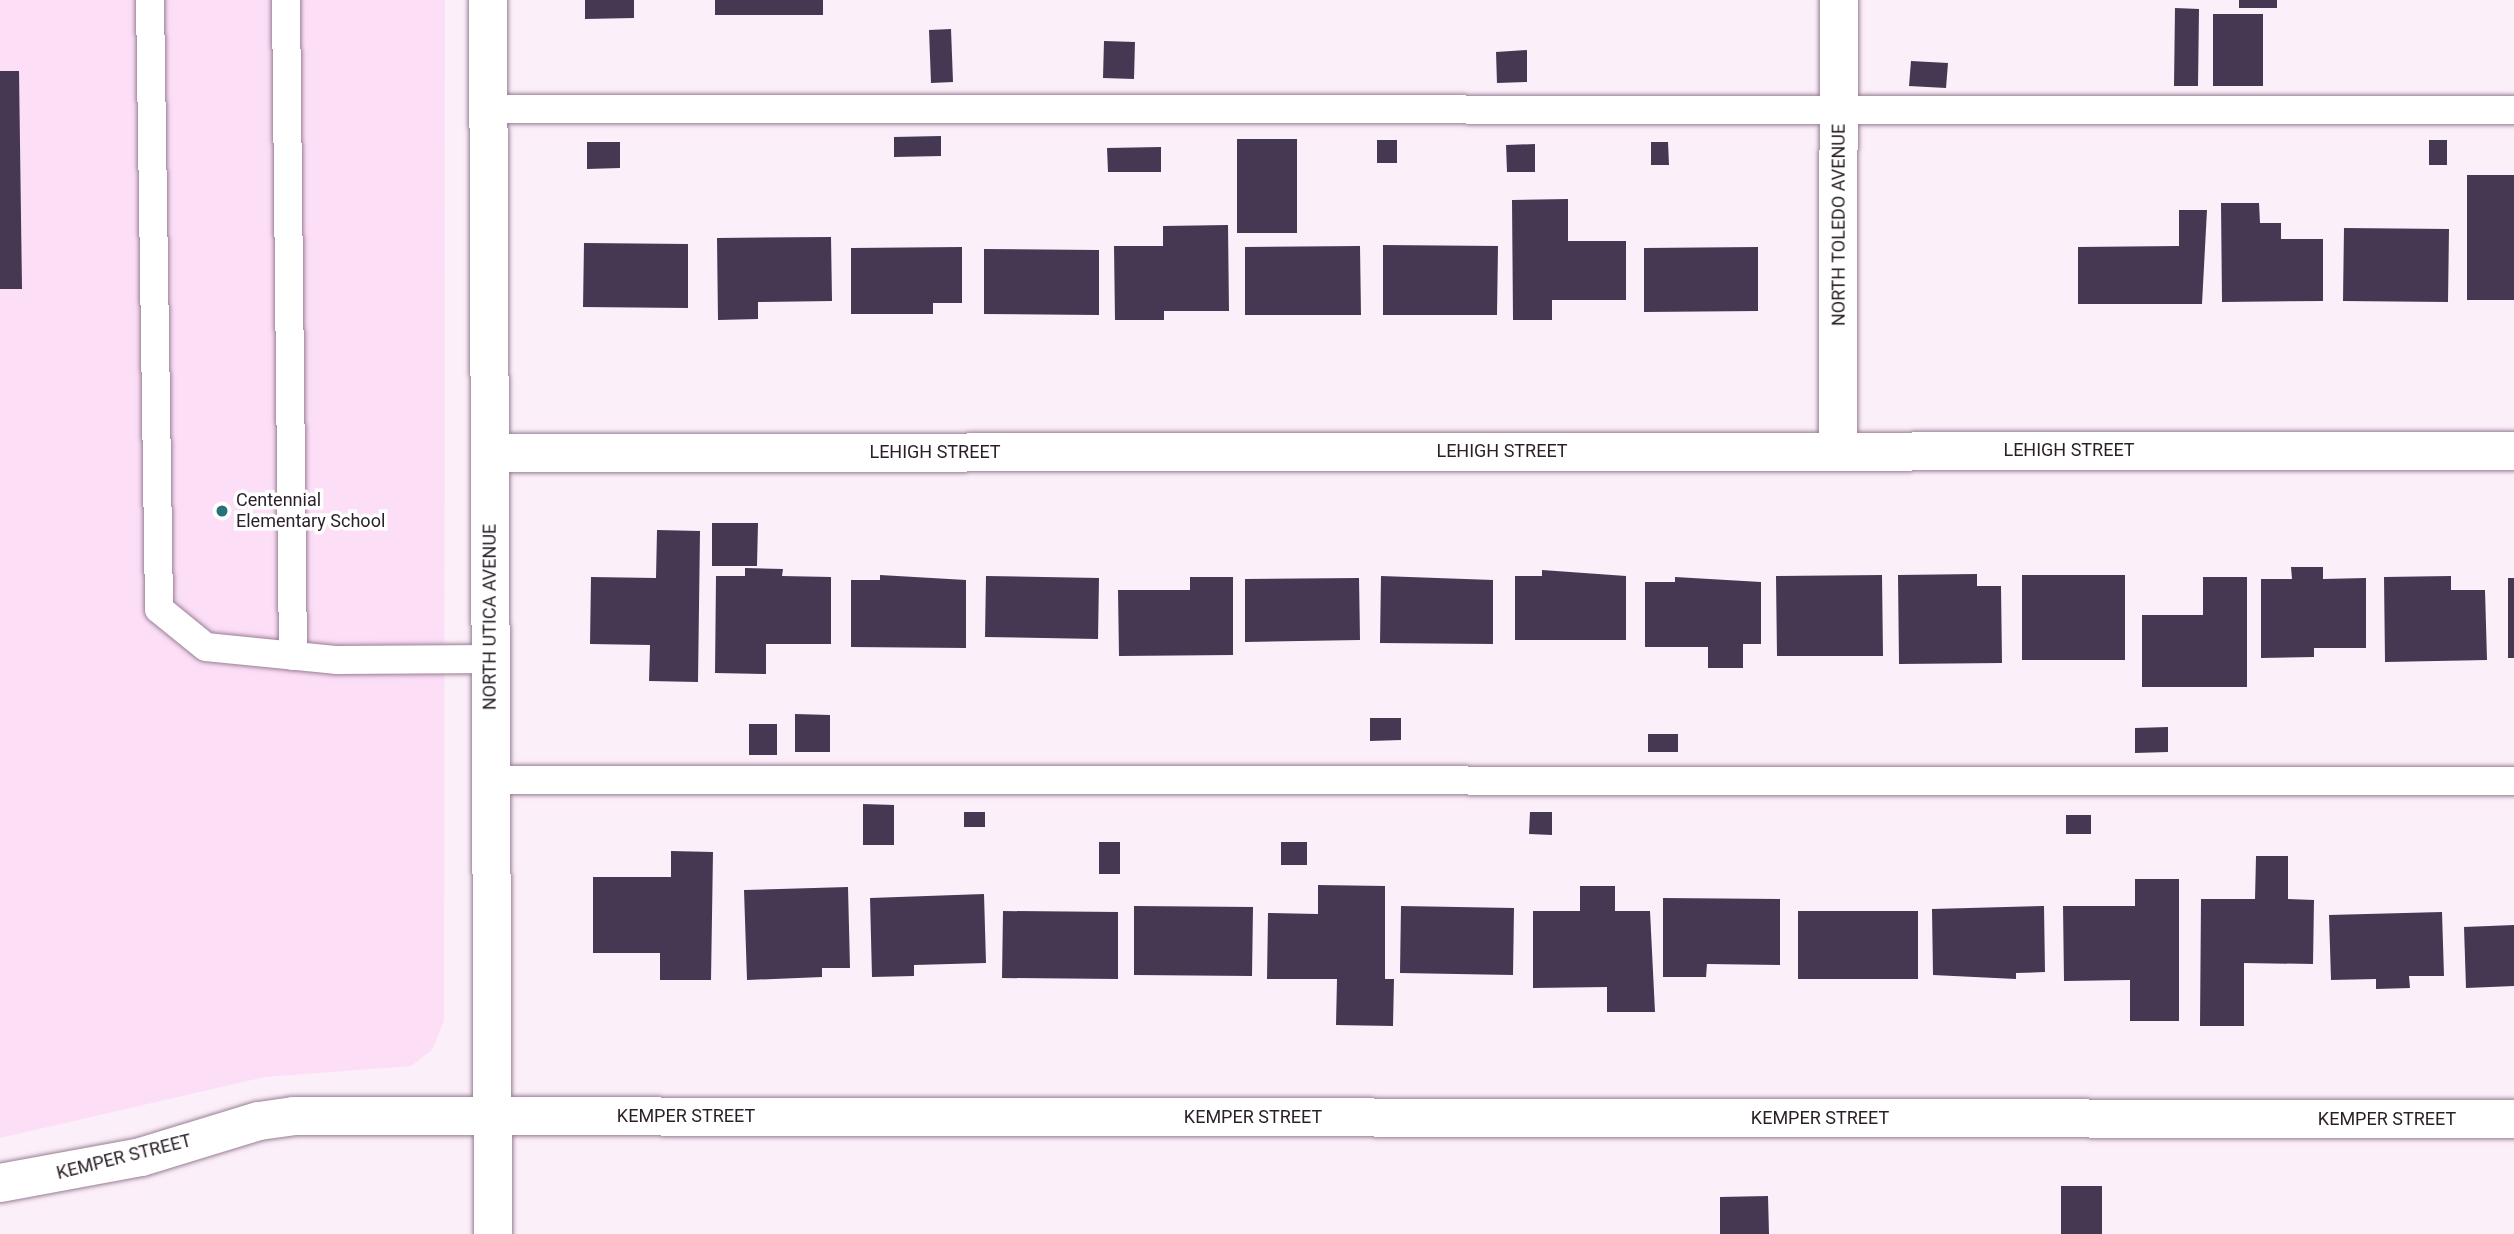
<!DOCTYPE html>
<style>
body{margin:0}
#map{position:relative;width:2514px;height:1234px;overflow:hidden;background:#fbeff9;font-family:Roboto,sans-serif}
div>[style]{position:absolute}
[style*='--x']{left:calc(var(--x)*1px);top:calc(var(--y)*1px);width:calc(var(--w)*1px);rotate:calc(var(--a)*1deg)}
.built>*{inset:0;background:#fcdef7}
.building>*{inset:0;background:#453853}
.roads{filter:drop-shadow(0 0 2px #9a7e95) drop-shadow(0 0 2px #9a7e95)}
.service>*{height:28px;margin:-14px;padding:0 14px;transform-origin:14px;border-radius:14px;background:#fff}
.minor>*{height:38px;margin:-19px;padding:0 19px;transform-origin:19px;border-radius:19px;background:#fff}
.tertiary>*{height:38px;margin:-19px;padding:0 19px;transform-origin:19px;border-radius:19px;background:#fff}
.dots>*{width:19px;height:19px;translate:-50% -50%;box-sizing:border-box;border:4px solid #fff;border-radius:50%}
span{translate:-50% -50%;white-space:nowrap;text-align:center;line-height:1.15;-webkit-text-stroke:7px #fff;paint-order:stroke}
.street-label{font-size:18px;color:#2a1f28}
.poi-label{font-size:18px;color:#2a1f28}
.left{translate:0 -50%;text-align:left}
</style>
<div id="map">
<div class="built">
<div style="clip-path:polygon(0 0,445px 0,444px 1021px,432px 1050px,411px 1066px,265px 1077px,0 1138px)"></div>
</div>
<div class="building">
<div style="clip-path:polygon(585px 0,634px 0,634px 18px,585px 19px)"></div>
<div style="clip-path:polygon(715px 0,823px 0,823px 15px,715px 15px)"></div>
<div style="clip-path:polygon(2239px 0,2277px 0,2277px 8px,2239px 8px)"></div>
<div style="clip-path:polygon(2175px 8px,2199px 9px,2198px 86px,2174px 86px)"></div>
<div style="clip-path:polygon(2213px 14px,2263px 14px,2263px 86px,2213px 86px)"></div>
<div style="clip-path:polygon(951px 29px,953px 82px,931px 83px,929px 30px)"></div>
<div style="clip-path:polygon(1104px 41px,1135px 42px,1134px 79px,1103px 78px)"></div>
<div style="clip-path:polygon(1527px 50px,1527px 82px,1497px 83px,1496px 52px)"></div>
<div style="clip-path:polygon(1911px 61px,1948px 63px,1946px 88px,1909px 86px)"></div>
<div style="clip-path:polygon(0 71px,19px 71px,22px 289px,0 289px)"></div>
<div style="clip-path:polygon(941px 136px,941px 156px,894px 157px,894px 137px)"></div>
<div style="clip-path:polygon(1237px 139px,1297px 139px,1297px 233px,1237px 233px)"></div>
<div style="clip-path:polygon(1377px 140px,1397px 140px,1397px 163px,1377px 163px)"></div>
<div style="clip-path:polygon(2429px 140px,2447px 140px,2447px 165px,2429px 165px)"></div>
<div style="clip-path:polygon(587px 142px,620px 142px,620px 168px,587px 169px)"></div>
<div style="clip-path:polygon(1651px 142px,1668px 142px,1669px 165px,1651px 165px)"></div>
<div style="clip-path:polygon(1535px 144px,1535px 172px,1507px 172px,1506px 145px)"></div>
<div style="clip-path:polygon(1161px 147px,1161px 172px,1108px 172px,1107px 148px)"></div>
<div style="clip-path:polygon(2467px 175px,2514px 175px,2514px 300px,2467px 300px)"></div>
<div style="clip-path:polygon(1568px 199px,1568px 241px,1626px 241px,1626px 300px,1552px 300px,1552px 320px,1513px 320px,1512px 200px)"></div>
<div style="clip-path:polygon(2221px 203px,2259px 203px,2260px 223px,2281px 223px,2281px 239px,2323px 239px,2323px 301px,2222px 302px)"></div>
<div style="clip-path:polygon(2179px 210px,2207px 210px,2202px 304px,2078px 304px,2078px 247px,2179px 246px)"></div>
<div style="clip-path:polygon(1228px 225px,1229px 311px,1164px 311px,1164px 320px,1115px 320px,1114px 246px,1163px 246px,1163px 226px)"></div>
<div style="clip-path:polygon(2344px 228px,2449px 229px,2448px 302px,2343px 301px)"></div>
<div style="clip-path:polygon(831px 237px,832px 301px,758px 302px,758px 319px,718px 320px,717px 238px)"></div>
<div style="clip-path:polygon(584px 243px,688px 244px,688px 308px,583px 307px)"></div>
<div style="clip-path:polygon(1383px 245px,1498px 246px,1497px 315px,1383px 315px)"></div>
<div style="clip-path:polygon(1360px 246px,1361px 315px,1245px 315px,1245px 247px)"></div>
<div style="clip-path:polygon(962px 247px,962px 303px,933px 303px,933px 314px,851px 314px,851px 248px)"></div>
<div style="clip-path:polygon(1758px 247px,1758px 311px,1644px 312px,1644px 248px)"></div>
<div style="clip-path:polygon(984px 249px,1099px 250px,1099px 315px,984px 314px)"></div>
<div style="clip-path:polygon(712px 523px,758px 523px,757px 566px,712px 566px)"></div>
<div style="clip-path:polygon(657px 530px,700px 531px,698px 682px,649px 681px,650px 645px,590px 644px,591px 577px,656px 578px)"></div>
<div style="clip-path:polygon(2291px 567px,2323px 567px,2323px 579px,2366px 578px,2366px 648px,2314px 648px,2314px 657px,2261px 658px,2261px 579px,2292px 579px)"></div>
<div style="clip-path:polygon(745px 568px,783px 569px,782px 576px,831px 577px,831px 644px,766px 644px,766px 674px,715px 673px,716px 576px,745px 576px)"></div>
<div style="clip-path:polygon(1542px 570px,1626px 576px,1626px 640px,1515px 640px,1515px 576px,1542px 576px)"></div>
<div style="clip-path:polygon(1977px 574px,1977px 586px,2001px 586px,2002px 663px,1899px 664px,1898px 575px)"></div>
<div style="clip-path:polygon(880px 575px,966px 580px,966px 648px,851px 647px,851px 580px,880px 580px)"></div>
<div style="clip-path:polygon(1882px 575px,1883px 656px,1777px 656px,1776px 576px)"></div>
<div style="clip-path:polygon(2022px 575px,2125px 575px,2125px 660px,2022px 660px)"></div>
<div style="clip-path:polygon(986px 576px,1099px 578px,1098px 639px,985px 637px)"></div>
<div style="clip-path:polygon(1381px 576px,1493px 580px,1493px 644px,1380px 643px)"></div>
<div style="clip-path:polygon(2451px 576px,2451px 590px,2485px 590px,2487px 660px,2385px 662px,2384px 577px)"></div>
<div style="clip-path:polygon(1190px 577px,1233px 577px,1233px 655px,1119px 656px,1118px 590px,1190px 590px)"></div>
<div style="clip-path:polygon(1675px 577px,1761px 582px,1761px 644px,1743px 644px,1743px 668px,1708px 668px,1708px 647px,1645px 647px,1645px 582px,1675px 582px)"></div>
<div style="clip-path:polygon(2203px 577px,2247px 577px,2247px 687px,2142px 687px,2142px 615px,2203px 615px)"></div>
<div style="clip-path:polygon(1359px 578px,1360px 640px,1245px 642px,1245px 579px)"></div>
<div style="clip-path:polygon(2508px 578px,2514px 578px,2514px 658px,2508px 658px)"></div>
<div style="clip-path:polygon(795px 714px,830px 715px,830px 752px,795px 752px)"></div>
<div style="clip-path:polygon(1370px 718px,1401px 718px,1401px 740px,1370px 741px)"></div>
<div style="clip-path:polygon(749px 724px,777px 724px,777px 755px,749px 755px)"></div>
<div style="clip-path:polygon(2168px 727px,2168px 752px,2135px 753px,2135px 728px)"></div>
<div style="clip-path:polygon(1648px 734px,1678px 734px,1678px 752px,1648px 752px)"></div>
<div style="clip-path:polygon(863px 804px,894px 805px,894px 845px,863px 845px)"></div>
<div style="clip-path:polygon(964px 812px,985px 812px,985px 827px,964px 827px)"></div>
<div style="clip-path:polygon(1530px 812px,1552px 812px,1552px 835px,1529px 834px)"></div>
<div style="clip-path:polygon(2066px 815px,2091px 815px,2091px 834px,2066px 834px)"></div>
<div style="clip-path:polygon(1099px 842px,1120px 842px,1120px 874px,1099px 874px)"></div>
<div style="clip-path:polygon(1281px 842px,1307px 842px,1307px 865px,1281px 865px)"></div>
<div style="clip-path:polygon(671px 851px,713px 852px,711px 980px,660px 980px,660px 953px,593px 953px,593px 877px,671px 877px)"></div>
<div style="clip-path:polygon(2256px 856px,2288px 856px,2288px 899px,2314px 900px,2313px 964px,2244px 963px,2244px 1026px,2200px 1026px,2201px 899px,2255px 899px)"></div>
<div style="clip-path:polygon(2135px 879px,2179px 879px,2179px 1021px,2130px 1021px,2130px 980px,2064px 981px,2063px 906px,2135px 906px)"></div>
<div style="clip-path:polygon(1318px 885px,1385px 886px,1385px 979px,1394px 979px,1393px 1026px,1336px 1025px,1337px 979px,1267px 979px,1268px 913px,1318px 914px)"></div>
<div style="clip-path:polygon(1580px 886px,1615px 886px,1615px 911px,1650px 911px,1655px 1012px,1607px 1012px,1607px 987px,1533px 988px,1533px 911px,1580px 911px)"></div>
<div style="clip-path:polygon(848px 887px,850px 968px,822px 968px,822px 977px,747px 980px,744px 890px)"></div>
<div style="clip-path:polygon(984px 894px,986px 963px,914px 965px,914px 976px,872px 977px,870px 898px)"></div>
<div style="clip-path:polygon(1663px 898px,1780px 899px,1780px 965px,1707px 964px,1706px 977px,1663px 977px)"></div>
<div style="clip-path:polygon(1134px 906px,1253px 907px,1252px 976px,1134px 975px)"></div>
<div style="clip-path:polygon(1401px 906px,1514px 908px,1513px 975px,1400px 973px)"></div>
<div style="clip-path:polygon(2044px 906px,2045px 972px,2016px 973px,2016px 979px,1933px 975px,1932px 909px)"></div>
<div style="clip-path:polygon(1003px 911px,1118px 912px,1118px 979px,1002px 978px)"></div>
<div style="clip-path:polygon(1798px 911px,1918px 911px,1918px 979px,1798px 979px)"></div>
<div style="clip-path:polygon(2442px 912px,2444px 976px,2409px 976px,2410px 988px,2376px 989px,2376px 979px,2331px 980px,2329px 915px)"></div>
<div style="clip-path:polygon(2514px 925px,2514px 986px,2466px 988px,2464px 927px)"></div>
<div style="clip-path:polygon(2061px 1186px,2102px 1186px,2102px 1234px,2061px 1234px)"></div>
<div style="clip-path:polygon(1768px 1196px,1769px 1234px,1720px 1234px,1720px 1197px)"></div>
</div>
<div class="roads">
<div class="service">
<div style="--x:150;--y:0;--w:609;--a:89.15"></div>
<div style="--x:159;--y:609;--w:60;--a:39"></div>
<div style="--x:206;--y:647;--w:132;--a:5.7"></div>
<div style="--x:337;--y:660;--w:154;--a:-0.4"></div>
<div style="--x:286;--y:0;--w:656;--a:89.39"></div>
<div style="--x:489;--y:109;--w:2025;--a:0.03"></div>
<div style="--x:491;--y:780;--w:2023;--a:0.03"></div>
</div>
<div class="minor">
<div style="--x:1838;--y:450;--w:450;--a:-89.9"></div>
<div style="--x:490;--y:453;--w:2024;--a:-0.06"></div>
<div style="--x:0;--y:1183;--w:143;--a:-10.4"></div>
<div style="--x:141;--y:1157;--w:123;--a:-17"></div>
<div style="--x:259;--y:1121;--w:35;--a:-8"></div>
<div style="--x:294;--y:1116;--w:2220;--a:0.08"></div>
</div>
<div class="tertiary">
<div style="--x:488;--y:0;--w:1234;--a:89.77"></div>
</div>
</div>
<div class="dots">
<div style="left:222px;top:511px;background:#277179"></div>
</div>
<div class="street-label">
<span style="left:1839px;top:225px;rotate:-90deg">NORTH TOLEDO AVENUE</span>
<span style="left:2069px;top:450px">LEHIGH STREET</span>
<span style="left:1502px;top:451px">LEHIGH STREET</span>
<span style="left:935px;top:452px">LEHIGH STREET</span>
<span style="left:490px;top:617px;rotate:-90deg">NORTH UTICA AVENUE</span>
<span style="left:686px;top:1116px">KEMPER STREET</span>
<span style="left:1253px;top:1117px">KEMPER STREET</span>
<span style="left:1820px;top:1118px">KEMPER STREET</span>
<span style="left:2387px;top:1119px">KEMPER STREET</span>
<span style="left:124px;top:1157px;rotate:-14deg">KEMPER STREET</span>
</div>
<div class="poi-label">
<span class="left" style="left:236px;top:511px">Centennial<br>Elementary School</span>
</div>
</div>
